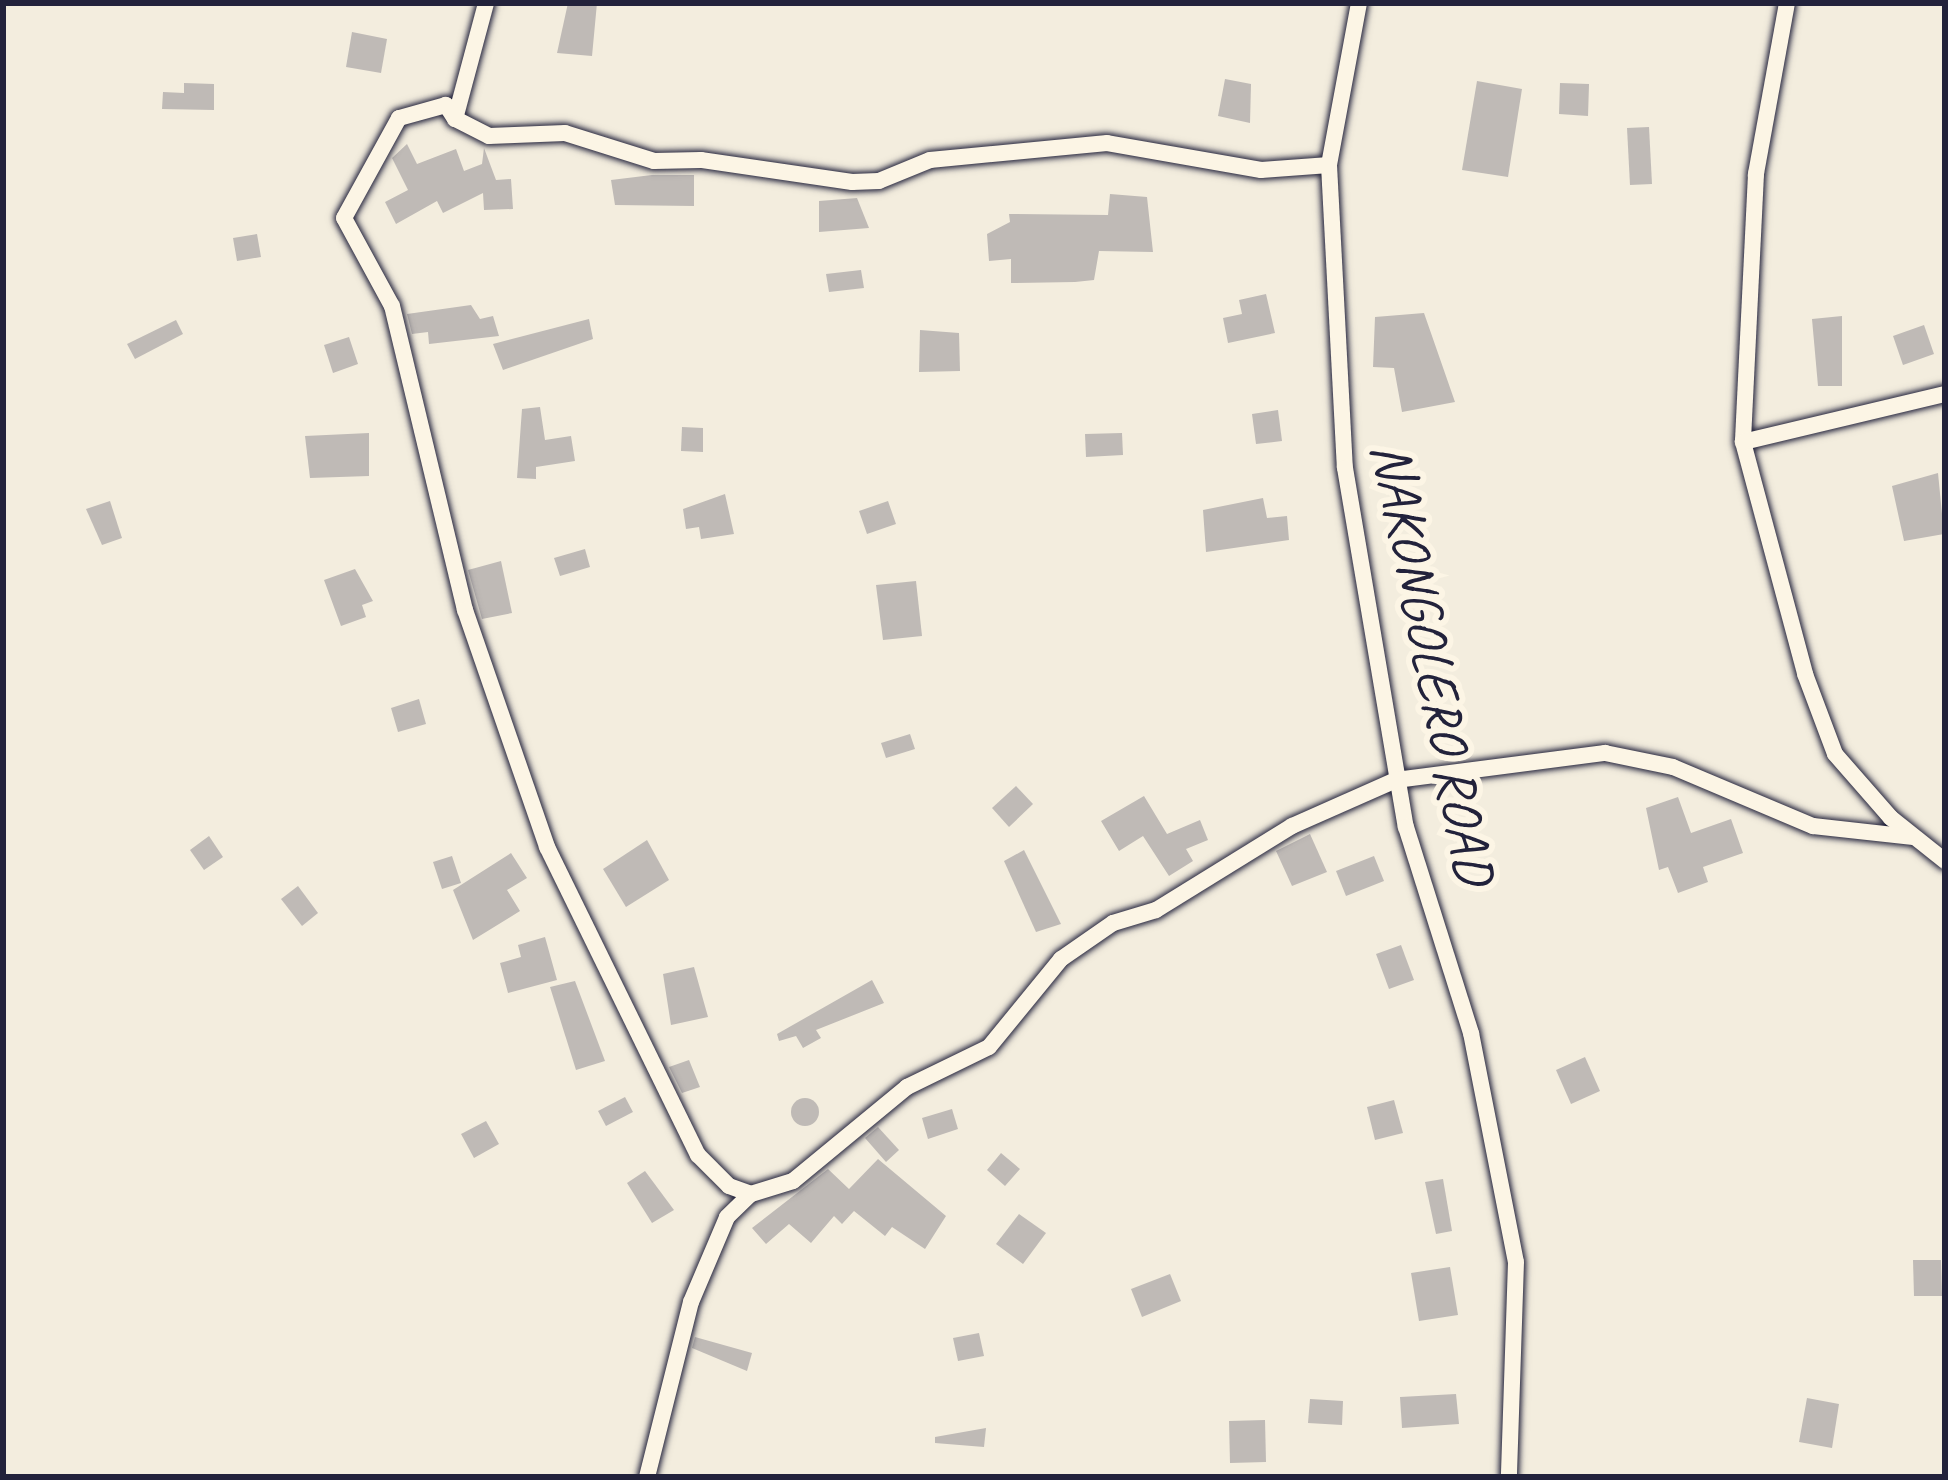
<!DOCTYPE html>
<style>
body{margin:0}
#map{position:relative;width:1948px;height:1480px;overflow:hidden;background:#f3edde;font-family:Caveat,sans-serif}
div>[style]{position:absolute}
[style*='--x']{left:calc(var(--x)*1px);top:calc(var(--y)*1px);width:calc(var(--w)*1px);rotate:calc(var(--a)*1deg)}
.building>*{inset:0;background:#bfbab6}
.round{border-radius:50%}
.roads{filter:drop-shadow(0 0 3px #22223b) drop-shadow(0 0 3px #22223b)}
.minor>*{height:16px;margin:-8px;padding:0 8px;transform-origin:8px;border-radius:8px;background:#fcf5e5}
span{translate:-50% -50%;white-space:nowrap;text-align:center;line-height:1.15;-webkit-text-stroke:12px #fcf5e5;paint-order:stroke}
.street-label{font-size:57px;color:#22223b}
.frame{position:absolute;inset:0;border:6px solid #22223b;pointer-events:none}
</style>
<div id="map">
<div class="building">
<div style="clip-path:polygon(568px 3px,597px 3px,592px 56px,557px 53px)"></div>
<div style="clip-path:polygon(352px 32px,387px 39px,381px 73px,346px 67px)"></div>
<div style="clip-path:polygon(1225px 79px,1251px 84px,1250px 123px,1218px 116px)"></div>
<div style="clip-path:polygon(1477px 81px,1522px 89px,1508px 177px,1462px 170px)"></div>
<div style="clip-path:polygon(184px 83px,214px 84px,214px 110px,162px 109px,163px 92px,184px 93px)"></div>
<div style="clip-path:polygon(1560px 83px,1589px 84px,1588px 116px,1559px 114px)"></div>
<div style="clip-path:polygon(1649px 127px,1652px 184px,1630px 185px,1627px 128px)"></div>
<div style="clip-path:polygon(407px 144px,417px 164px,456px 149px,464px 171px,482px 164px,484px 148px,496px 180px,511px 179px,513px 209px,484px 210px,483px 193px,443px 213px,437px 201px,396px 224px,385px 202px,408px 190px,392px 158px)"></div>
<div style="clip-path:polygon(652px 175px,694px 175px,694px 206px,615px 205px,611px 180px)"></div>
<div style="clip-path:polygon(1110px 194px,1147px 197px,1153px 252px,1099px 251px,1094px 280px,1075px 282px,1011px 283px,1011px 259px,989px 261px,987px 234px,1010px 222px,1009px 214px,1108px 215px)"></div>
<div style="clip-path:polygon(857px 198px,869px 228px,819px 232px,819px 201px)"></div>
<div style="clip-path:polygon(257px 234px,261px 257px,237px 261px,233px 238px)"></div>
<div style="clip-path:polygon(861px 270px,864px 288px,829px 292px,826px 274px)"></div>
<div style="clip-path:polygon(1266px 294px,1275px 333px,1228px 343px,1223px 318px,1242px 314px,1239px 300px)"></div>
<div style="clip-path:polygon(471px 305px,480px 319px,493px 316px,499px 336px,429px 344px,428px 332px,412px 334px,407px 314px)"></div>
<div style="clip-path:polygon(1424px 313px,1455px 402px,1402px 412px,1394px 368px,1373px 367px,1375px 317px)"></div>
<div style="clip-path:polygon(1842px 316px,1842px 386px,1818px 386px,1812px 319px)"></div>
<div style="clip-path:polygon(589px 319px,593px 339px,503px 370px,493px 344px)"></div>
<div style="clip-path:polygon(176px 320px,183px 334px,135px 359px,127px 344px)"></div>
<div style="clip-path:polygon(1924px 325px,1934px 354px,1903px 365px,1893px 336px)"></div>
<div style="clip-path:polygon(920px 330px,959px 333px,960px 371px,919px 372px)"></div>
<div style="clip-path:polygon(349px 337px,358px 364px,333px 373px,324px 345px)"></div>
<div style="clip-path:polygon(540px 407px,545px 440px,571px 436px,575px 461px,536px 467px,536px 479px,517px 478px,522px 409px)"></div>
<div style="clip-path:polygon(1278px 410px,1282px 441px,1256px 444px,1252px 414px)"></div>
<div style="clip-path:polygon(682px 427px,703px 428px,703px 452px,681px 451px)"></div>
<div style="clip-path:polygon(369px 433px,369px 476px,310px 478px,305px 436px)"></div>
<div style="clip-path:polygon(1122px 433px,1123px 455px,1086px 457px,1085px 434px)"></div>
<div style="clip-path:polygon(1938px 473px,1944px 534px,1904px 541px,1892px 486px)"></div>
<div style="clip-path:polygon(725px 494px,734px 534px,701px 539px,699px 527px,686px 529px,683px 509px)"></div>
<div style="clip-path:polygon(1263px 498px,1267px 518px,1287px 516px,1289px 540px,1206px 552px,1203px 510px)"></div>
<div style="clip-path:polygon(110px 501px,122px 538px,102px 545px,86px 509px)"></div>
<div style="clip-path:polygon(888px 501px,896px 524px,867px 534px,859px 511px)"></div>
<div style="clip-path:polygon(585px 549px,590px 567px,560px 576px,554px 558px)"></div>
<div style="clip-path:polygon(501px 561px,512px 613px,482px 619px,468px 570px)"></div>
<div style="clip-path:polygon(355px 569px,373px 601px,362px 605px,366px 617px,341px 626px,324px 580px)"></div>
<div style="clip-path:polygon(916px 581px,922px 636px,883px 640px,876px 585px)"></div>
<div style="clip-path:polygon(419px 699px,426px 724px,398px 732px,391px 708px)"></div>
<div style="clip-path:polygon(910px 734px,915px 749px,886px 758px,881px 743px)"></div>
<div style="clip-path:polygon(1016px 786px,1033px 804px,1009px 827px,992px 808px)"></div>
<div style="clip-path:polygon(1144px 796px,1167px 834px,1200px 820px,1208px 840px,1186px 849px,1193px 861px,1169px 876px,1143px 836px,1119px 851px,1101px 821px)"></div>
<div style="clip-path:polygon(1678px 797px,1691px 833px,1731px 819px,1743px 853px,1703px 867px,1708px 882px,1678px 893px,1668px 867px,1659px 870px,1646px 808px)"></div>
<div style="clip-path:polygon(1310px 834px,1327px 872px,1292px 886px,1276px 851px)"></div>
<div style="clip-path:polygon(209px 836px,223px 857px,204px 870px,190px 850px)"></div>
<div style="clip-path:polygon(647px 840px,669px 880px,626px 907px,603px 869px)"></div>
<div style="clip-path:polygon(1024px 850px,1061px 924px,1036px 932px,1004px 861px)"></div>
<div style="clip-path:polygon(511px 853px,527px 878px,507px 890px,520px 911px,473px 940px,453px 890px)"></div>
<div style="clip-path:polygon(452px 856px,461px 883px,442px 889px,433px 862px)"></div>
<div style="clip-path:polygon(1374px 856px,1384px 881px,1346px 896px,1336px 871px)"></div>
<div style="clip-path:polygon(298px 886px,318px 913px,302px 926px,281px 899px)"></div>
<div style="clip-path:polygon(545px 937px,557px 980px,508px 993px,500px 963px,521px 957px,518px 945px)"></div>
<div style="clip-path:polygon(1401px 945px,1414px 980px,1389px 989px,1376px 954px)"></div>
<div style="clip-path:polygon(694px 967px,708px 1017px,671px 1025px,663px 974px)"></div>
<div style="clip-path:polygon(872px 980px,884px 1003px,816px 1030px,821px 1038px,803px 1048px,796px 1036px,779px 1041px,777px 1034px)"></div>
<div style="clip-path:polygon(575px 981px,605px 1061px,576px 1070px,550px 987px)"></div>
<div style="clip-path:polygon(1585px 1057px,1600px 1091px,1571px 1104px,1556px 1070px)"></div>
<div style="clip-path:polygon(689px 1060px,700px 1087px,682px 1093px,669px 1067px)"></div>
<div style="clip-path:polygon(625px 1097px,633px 1112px,606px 1126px,598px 1111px)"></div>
<div class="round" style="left:791px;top:1098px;width:28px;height:28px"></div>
<div style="clip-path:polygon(1394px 1100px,1403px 1133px,1375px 1140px,1367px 1107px)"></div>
<div style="clip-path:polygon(952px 1109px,958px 1129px,928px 1139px,922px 1118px)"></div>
<div style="clip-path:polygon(486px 1121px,499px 1144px,474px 1158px,461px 1134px)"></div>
<div style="clip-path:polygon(878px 1127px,899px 1150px,886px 1162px,865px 1138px)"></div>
<div style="clip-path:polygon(1001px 1153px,1020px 1169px,1005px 1186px,987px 1170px)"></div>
<div style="clip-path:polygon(878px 1159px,946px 1216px,925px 1249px,892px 1227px,885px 1236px,854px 1211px,842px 1224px,834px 1216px,811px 1243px,789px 1224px,766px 1244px,752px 1228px,828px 1169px,849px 1189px)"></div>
<div style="clip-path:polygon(645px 1171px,674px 1210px,652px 1223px,627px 1183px)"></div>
<div style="clip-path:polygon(1443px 1179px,1452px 1231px,1436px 1234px,1425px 1182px)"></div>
<div style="clip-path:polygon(1019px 1214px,1046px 1233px,1023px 1264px,996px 1244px)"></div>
<div style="clip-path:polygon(1913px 1260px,1941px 1260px,1942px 1296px,1914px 1296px)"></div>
<div style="clip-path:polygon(1450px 1267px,1458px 1315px,1419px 1321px,1411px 1273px)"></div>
<div style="clip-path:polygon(1170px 1274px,1181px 1301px,1142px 1317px,1131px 1289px)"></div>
<div style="clip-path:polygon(979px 1333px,984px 1356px,958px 1361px,953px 1338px)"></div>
<div style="clip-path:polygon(695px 1337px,752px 1353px,747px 1371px,692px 1348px)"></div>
<div style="clip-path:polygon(1456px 1394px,1459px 1424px,1402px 1428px,1400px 1397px)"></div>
<div style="clip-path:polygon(1807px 1398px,1839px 1404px,1832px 1448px,1799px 1442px)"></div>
<div style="clip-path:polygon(1310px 1399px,1343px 1401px,1342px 1425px,1308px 1423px)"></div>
<div style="clip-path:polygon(1265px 1420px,1266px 1462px,1230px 1463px,1229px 1421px)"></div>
<div style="clip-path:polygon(986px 1428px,984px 1447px,935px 1443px,935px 1437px)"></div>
</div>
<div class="roads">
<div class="minor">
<div style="--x:1359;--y:3;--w:165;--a:100.5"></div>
<div style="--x:1329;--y:165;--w:303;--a:87"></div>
<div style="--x:1345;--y:468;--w:364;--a:80.4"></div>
<div style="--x:1406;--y:827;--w:216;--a:72.5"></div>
<div style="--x:1471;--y:1033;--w:233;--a:78.9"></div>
<div style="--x:1516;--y:1262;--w:215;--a:91.9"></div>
<div style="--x:1787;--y:3;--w:174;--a:100.3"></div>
<div style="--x:1756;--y:174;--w:268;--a:92.8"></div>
<div style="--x:1743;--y:442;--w:240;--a:75"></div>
<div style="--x:1805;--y:674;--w:85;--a:69.4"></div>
<div style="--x:1835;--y:754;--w:85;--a:48.8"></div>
<div style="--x:1891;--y:818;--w:69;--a:38.5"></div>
<div style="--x:455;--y:119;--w:120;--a:-75"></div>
<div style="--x:1329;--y:165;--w:68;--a:175.8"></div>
<div style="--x:1261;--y:170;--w:156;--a:-170.1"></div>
<div style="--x:1107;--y:143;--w:178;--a:174.5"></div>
<div style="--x:930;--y:160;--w:55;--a:157.6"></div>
<div style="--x:879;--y:181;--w:27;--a:178"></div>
<div style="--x:852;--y:182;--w:153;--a:-171.7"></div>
<div style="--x:701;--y:160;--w:47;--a:178.8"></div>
<div style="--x:654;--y:161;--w:93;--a:-162.5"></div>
<div style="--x:565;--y:133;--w:76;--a:177.7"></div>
<div style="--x:489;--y:136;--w:38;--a:-153"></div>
<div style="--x:455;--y:119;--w:17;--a:-123"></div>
<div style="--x:446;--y:105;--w:49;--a:164.5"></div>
<div style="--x:399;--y:118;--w:114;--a:118.8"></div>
<div style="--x:344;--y:218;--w:100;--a:61.4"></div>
<div style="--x:392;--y:306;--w:313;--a:76.5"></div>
<div style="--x:465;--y:610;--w:251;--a:70.9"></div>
<div style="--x:547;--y:847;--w:343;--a:63.9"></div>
<div style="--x:698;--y:1155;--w:44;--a:45"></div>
<div style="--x:729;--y:1186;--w:23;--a:20"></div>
<div style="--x:751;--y:1194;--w:44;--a:-17.2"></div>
<div style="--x:793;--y:1181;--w:148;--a:-39.5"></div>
<div style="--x:907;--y:1087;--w:91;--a:-26"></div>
<div style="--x:989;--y:1047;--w:114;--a:-50.7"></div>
<div style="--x:1061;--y:959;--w:63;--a:-34.7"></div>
<div style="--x:1113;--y:923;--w:45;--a:-16.8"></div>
<div style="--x:1156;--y:910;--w:160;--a:-31.7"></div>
<div style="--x:1292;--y:826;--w:114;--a:-23.9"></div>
<div style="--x:1396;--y:780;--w:211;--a:-7.4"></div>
<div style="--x:1605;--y:753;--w:69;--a:11.6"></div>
<div style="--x:1673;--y:767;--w:152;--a:22.9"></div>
<div style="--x:1813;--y:826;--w:101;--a:6.3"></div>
<div style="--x:1743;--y:442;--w:208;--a:-13.4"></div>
<div style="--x:647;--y:1477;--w:180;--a:-75.9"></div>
<div style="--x:691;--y:1302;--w:92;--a:-67"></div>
<div style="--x:727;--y:1217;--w:33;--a:-44"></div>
</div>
</div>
<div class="street-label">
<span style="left:1433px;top:663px;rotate:79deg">NAKONGOLERO ROAD</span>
</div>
<div class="frame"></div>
</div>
